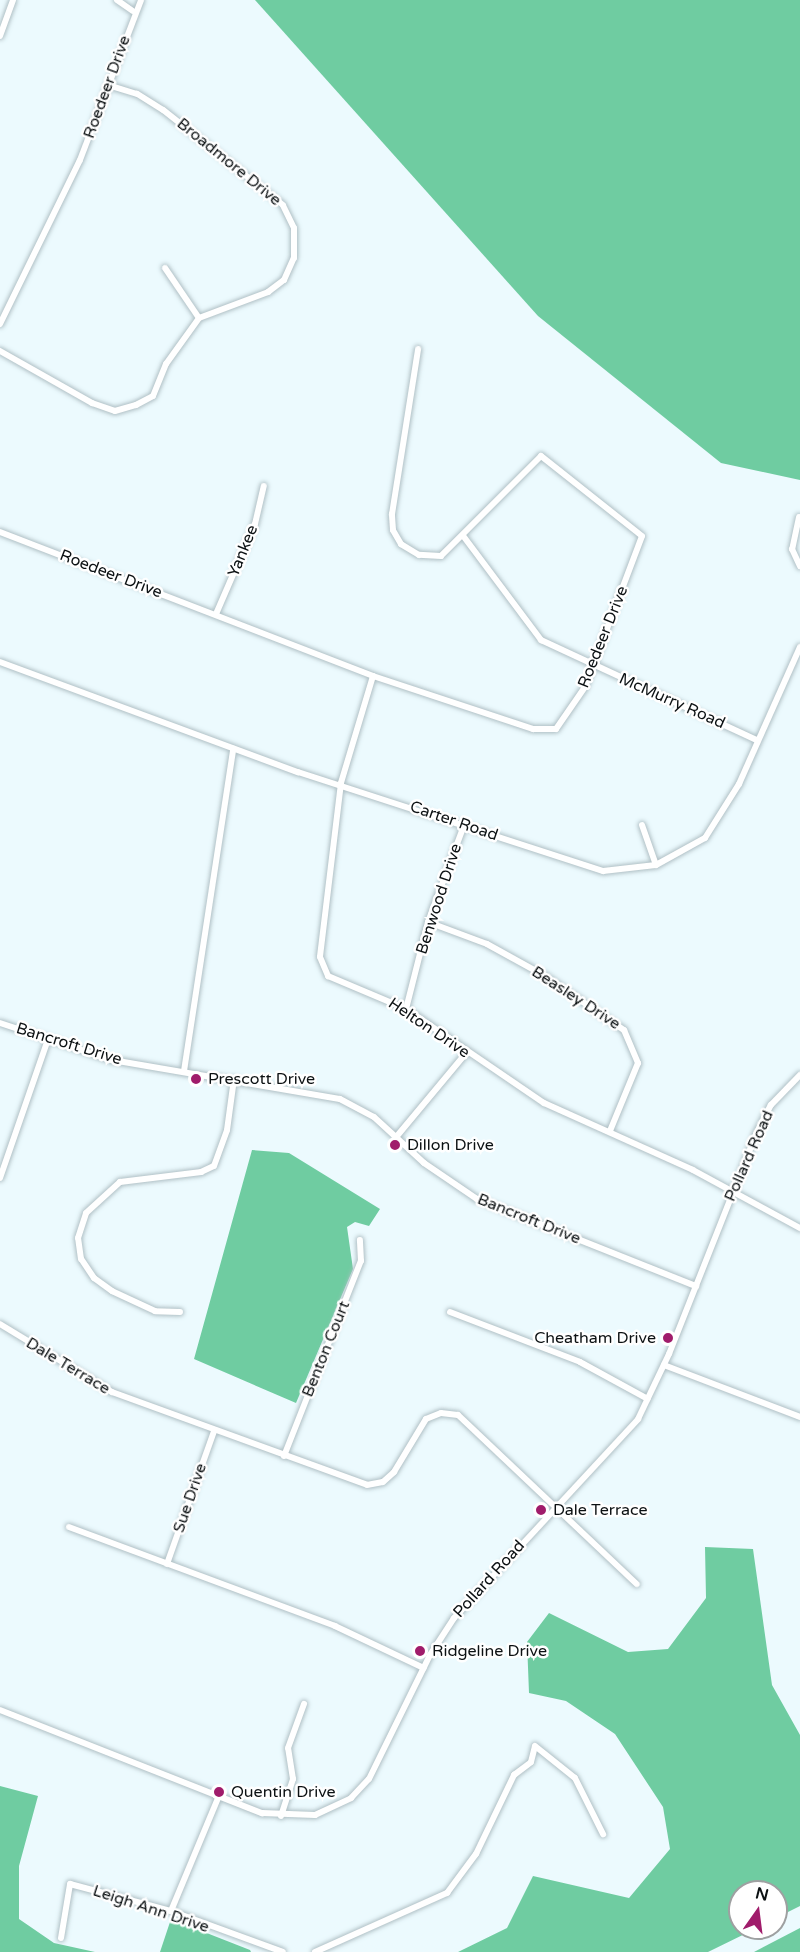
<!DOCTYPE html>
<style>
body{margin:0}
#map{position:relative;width:800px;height:1952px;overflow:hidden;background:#ecfafe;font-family:"Varela Round",sans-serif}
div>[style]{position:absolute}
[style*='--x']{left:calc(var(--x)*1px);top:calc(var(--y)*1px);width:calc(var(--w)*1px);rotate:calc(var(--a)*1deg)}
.forest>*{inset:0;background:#6fcca1}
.roads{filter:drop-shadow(0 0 2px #b0c0c5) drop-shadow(0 0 2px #b0c0c5)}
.minor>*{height:6px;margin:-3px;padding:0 3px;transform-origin:3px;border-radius:3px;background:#fff}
.dots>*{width:16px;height:16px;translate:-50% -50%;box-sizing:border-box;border:3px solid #fff;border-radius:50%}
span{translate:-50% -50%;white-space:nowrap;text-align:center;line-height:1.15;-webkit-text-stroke:5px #fff;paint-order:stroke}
.street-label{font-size:16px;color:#0c1113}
.poi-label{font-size:16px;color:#0c1113}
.left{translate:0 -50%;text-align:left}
.right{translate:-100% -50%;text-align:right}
.north{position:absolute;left:728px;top:1880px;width:60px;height:60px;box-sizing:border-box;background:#fff;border:2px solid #9ea0a1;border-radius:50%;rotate:14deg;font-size:16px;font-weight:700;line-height:24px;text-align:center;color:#0c1113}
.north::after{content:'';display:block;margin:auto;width:21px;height:27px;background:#a01c6b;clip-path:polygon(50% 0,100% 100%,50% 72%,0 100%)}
</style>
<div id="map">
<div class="forest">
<div style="clip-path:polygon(255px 0,800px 0,800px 480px,721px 463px,538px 316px)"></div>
<div style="clip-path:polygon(252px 1150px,289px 1153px,380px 1209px,369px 1226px,355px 1222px,347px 1227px,353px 1269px,296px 1403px,194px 1359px)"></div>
<div style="clip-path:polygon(705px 1547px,753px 1549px,772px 1685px,800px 1735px,800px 1906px,776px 1918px,776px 1892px,740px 1892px,740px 1928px,757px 1928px,708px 1952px,458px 1952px,507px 1928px,533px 1876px,629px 1898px,670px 1849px,663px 1807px,615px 1734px,566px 1701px,529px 1693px,527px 1642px,549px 1613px,628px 1652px,668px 1649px,706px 1598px)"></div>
<div style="clip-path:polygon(0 1786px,38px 1796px,19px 1866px,19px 1919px,54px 1943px,95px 1952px,0 1952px)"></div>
<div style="clip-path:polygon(171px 1919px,250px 1950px,251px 1952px,160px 1952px)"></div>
<div style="clip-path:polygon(800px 1928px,800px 1952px,754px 1952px)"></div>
</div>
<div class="roads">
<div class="minor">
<div style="--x:117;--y:0;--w:19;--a:35"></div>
<div style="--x:0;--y:36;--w:38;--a:-70"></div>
<div style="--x:165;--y:268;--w:60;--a:55.8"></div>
<div style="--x:0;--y:324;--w:182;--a:-64"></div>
<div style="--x:80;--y:160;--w:171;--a:-69.1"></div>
<div style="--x:0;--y:351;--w:106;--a:29.5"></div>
<div style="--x:92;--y:403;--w:24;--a:19"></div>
<div style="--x:115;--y:411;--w:22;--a:-16"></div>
<div style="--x:136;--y:405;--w:19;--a:-28"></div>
<div style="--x:153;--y:396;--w:35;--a:-68"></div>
<div style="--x:166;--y:364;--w:57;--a:-54.3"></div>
<div style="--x:199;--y:318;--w:74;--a:-20.6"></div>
<div style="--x:268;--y:292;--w:20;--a:-37"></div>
<div style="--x:284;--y:280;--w:24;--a:-66"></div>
<div style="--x:294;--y:258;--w:30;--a:-90"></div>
<div style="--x:294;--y:228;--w:25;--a:-116"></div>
<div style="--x:283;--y:205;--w:153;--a:-141.6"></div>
<div style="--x:163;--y:110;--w:31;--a:-148"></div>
<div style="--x:137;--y:94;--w:30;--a:-163"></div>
<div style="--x:799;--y:517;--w:33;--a:102"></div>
<div style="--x:792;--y:549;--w:19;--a:65"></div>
<div style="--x:0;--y:532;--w:400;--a:21.1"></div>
<div style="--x:373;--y:676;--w:169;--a:18.3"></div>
<div style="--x:533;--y:729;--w:23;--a:0"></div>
<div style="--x:556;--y:729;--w:51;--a:-55.4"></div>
<div style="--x:585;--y:687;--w:161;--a:-69.3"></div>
<div style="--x:642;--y:536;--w:129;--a:-141.6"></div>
<div style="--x:541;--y:456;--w:141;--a:135"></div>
<div style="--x:441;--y:556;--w:22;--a:-177"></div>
<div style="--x:419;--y:555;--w:21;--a:-149"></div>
<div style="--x:401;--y:544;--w:16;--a:-120"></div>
<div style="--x:393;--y:530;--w:16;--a:-94"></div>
<div style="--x:392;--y:514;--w:167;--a:-81"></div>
<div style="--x:464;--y:537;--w:129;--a:53.2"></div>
<div style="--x:541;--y:640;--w:237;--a:24.9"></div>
<div style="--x:216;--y:614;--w:98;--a:-66.6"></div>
<div style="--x:255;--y:524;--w:39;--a:-77"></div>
<div style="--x:0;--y:662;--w:318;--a:20.3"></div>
<div style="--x:298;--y:772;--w:321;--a:18"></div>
<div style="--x:603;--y:871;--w:53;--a:-6.5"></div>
<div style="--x:656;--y:865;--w:56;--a:-28.9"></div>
<div style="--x:705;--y:838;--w:64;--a:-57.8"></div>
<div style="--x:739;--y:784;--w:150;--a:-66"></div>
<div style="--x:373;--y:676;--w:112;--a:106.7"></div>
<div style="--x:341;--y:783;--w:175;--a:96.9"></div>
<div style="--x:320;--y:957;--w:21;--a:67"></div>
<div style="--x:328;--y:976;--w:85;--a:22.9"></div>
<div style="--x:406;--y:1009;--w:167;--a:34.3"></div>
<div style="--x:544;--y:1103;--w:163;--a:24.2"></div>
<div style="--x:693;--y:1170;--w:122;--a:28.5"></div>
<div style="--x:642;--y:825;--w:42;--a:70.7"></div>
<div style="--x:428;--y:922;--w:63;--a:20.4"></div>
<div style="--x:487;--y:944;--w:66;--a:28.9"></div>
<div style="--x:545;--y:976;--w:96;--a:34.4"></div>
<div style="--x:624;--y:1030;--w:36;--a:67"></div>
<div style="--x:638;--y:1063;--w:74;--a:112.4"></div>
<div style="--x:406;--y:1009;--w:90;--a:-75.8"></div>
<div style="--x:428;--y:922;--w:103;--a:-69.6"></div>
<div style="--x:0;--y:1023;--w:118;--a:18.3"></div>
<div style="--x:112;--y:1060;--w:231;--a:9.7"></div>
<div style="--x:340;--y:1099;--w:38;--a:28"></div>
<div style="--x:374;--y:1117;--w:68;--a:42.6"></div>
<div style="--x:424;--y:1163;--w:64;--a:34.2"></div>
<div style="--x:477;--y:1199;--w:236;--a:21.7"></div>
<div style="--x:184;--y:1071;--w:326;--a:-81.3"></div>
<div style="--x:397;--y:1136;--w:109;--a:-50.2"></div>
<div style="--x:0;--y:1178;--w:147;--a:-70.9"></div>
<div style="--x:180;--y:1312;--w:25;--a:-178"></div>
<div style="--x:155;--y:1311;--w:47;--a:-155.1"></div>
<div style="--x:112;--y:1291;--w:22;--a:-144"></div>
<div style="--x:94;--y:1278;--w:23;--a:-124"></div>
<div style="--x:81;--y:1259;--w:21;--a:-98"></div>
<div style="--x:78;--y:1238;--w:26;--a:-72"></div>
<div style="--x:86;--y:1213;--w:46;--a:-42.4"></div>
<div style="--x:120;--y:1182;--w:82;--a:-7"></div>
<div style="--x:201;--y:1172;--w:14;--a:-25"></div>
<div style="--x:214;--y:1166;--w:38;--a:-70"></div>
<div style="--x:227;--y:1130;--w:51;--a:-82.2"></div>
<div style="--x:450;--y:1312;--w:139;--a:21"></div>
<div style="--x:580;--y:1362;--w:77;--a:28.6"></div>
<div style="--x:0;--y:1324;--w:131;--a:31.3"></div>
<div style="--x:112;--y:1392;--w:271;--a:20"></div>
<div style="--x:367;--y:1485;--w:16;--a:-11"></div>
<div style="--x:383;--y:1482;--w:15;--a:-42"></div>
<div style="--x:394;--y:1472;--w:62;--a:-58.9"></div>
<div style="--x:426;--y:1419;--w:16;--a:-22"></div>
<div style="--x:441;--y:1413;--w:17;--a:7"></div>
<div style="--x:458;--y:1415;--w:246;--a:43.4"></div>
<div style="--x:664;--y:1365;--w:146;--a:20.9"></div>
<div style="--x:284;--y:1456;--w:210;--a:-68.5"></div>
<div style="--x:361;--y:1261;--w:21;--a:-93"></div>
<div style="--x:69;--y:1527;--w:284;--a:20.4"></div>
<div style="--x:335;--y:1626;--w:98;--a:25.3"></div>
<div style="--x:167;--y:1564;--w:141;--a:-70.5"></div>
<div style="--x:0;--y:1710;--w:282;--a:21.5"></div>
<div style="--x:262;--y:1813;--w:53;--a:2.2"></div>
<div style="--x:315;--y:1815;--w:40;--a:-25"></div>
<div style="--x:351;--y:1798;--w:26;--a:-47"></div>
<div style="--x:369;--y:1779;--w:138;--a:-63.8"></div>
<div style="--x:430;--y:1655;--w:44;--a:-57"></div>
<div style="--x:454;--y:1618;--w:271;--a:-47.2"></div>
<div style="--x:638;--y:1419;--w:72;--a:-64.5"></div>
<div style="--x:669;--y:1354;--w:237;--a:-68.4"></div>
<div style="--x:756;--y:1134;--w:33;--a:-63"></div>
<div style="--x:771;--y:1105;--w:42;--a:-46"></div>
<div style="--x:281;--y:1816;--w:39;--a:-72"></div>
<div style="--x:293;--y:1779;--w:31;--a:-99"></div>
<div style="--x:288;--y:1748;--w:47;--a:-70"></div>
<div style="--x:171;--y:1911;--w:122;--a:-67.4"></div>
<div style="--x:61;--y:1938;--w:55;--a:-80.5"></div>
<div style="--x:70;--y:1884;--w:105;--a:15"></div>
<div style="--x:171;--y:1911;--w:119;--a:20.1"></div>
<div style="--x:315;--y:1952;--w:145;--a:-24.1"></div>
<div style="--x:447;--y:1893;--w:49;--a:-53.4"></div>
<div style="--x:476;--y:1854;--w:88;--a:-64.3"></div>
<div style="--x:514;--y:1775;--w:21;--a:-37"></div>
<div style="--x:531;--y:1762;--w:16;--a:-76"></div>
<div style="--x:535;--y:1746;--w:51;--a:38.7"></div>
<div style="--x:575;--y:1778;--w:63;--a:63.4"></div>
</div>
</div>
<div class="dots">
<div style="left:196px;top:1079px;background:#a01c6b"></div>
<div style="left:395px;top:1145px;background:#a01c6b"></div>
<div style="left:668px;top:1338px;background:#a01c6b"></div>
<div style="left:541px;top:1510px;background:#a01c6b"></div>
<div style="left:420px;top:1651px;background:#a01c6b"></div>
<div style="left:219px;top:1792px;background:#a01c6b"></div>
</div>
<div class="street-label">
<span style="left:107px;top:87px;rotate:-70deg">Roedeer Drive</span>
<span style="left:229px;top:162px;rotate:39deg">Broadmore Drive</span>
<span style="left:243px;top:551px;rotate:-68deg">Yankee</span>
<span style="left:111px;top:574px;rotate:21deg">Roedeer Drive</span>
<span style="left:603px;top:637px;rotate:-68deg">Roedeer Drive</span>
<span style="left:672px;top:701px;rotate:24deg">McMurry Road</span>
<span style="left:454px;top:821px;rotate:19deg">Carter Road</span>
<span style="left:439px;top:899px;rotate:-72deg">Benwood Drive</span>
<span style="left:576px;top:998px;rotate:33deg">Beasley Drive</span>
<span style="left:429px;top:1028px;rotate:34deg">Helton Drive</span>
<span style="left:69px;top:1044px;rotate:17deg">Bancroft Drive</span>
<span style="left:749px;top:1156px;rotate:-66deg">Pollard Road</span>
<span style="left:529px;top:1219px;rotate:22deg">Bancroft Drive</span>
<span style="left:326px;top:1349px;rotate:-68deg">Benton Court</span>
<span style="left:68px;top:1366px;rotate:31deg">Dale Terrace</span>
<span style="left:190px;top:1498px;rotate:-71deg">Sue Drive</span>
<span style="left:489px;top:1579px;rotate:-48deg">Pollard Road</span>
<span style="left:151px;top:1909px;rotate:18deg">Leigh Ann Drive</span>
</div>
<div class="poi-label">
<span class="left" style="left:208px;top:1079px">Prescott Drive</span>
<span class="left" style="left:407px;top:1145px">Dillon Drive</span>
<span class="right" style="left:656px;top:1338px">Cheatham Drive</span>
<span class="left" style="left:553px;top:1510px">Dale Terrace</span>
<span class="left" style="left:432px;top:1651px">Ridgeline Drive</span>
<span class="left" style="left:231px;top:1792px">Quentin Drive</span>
</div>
<div class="north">N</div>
</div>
